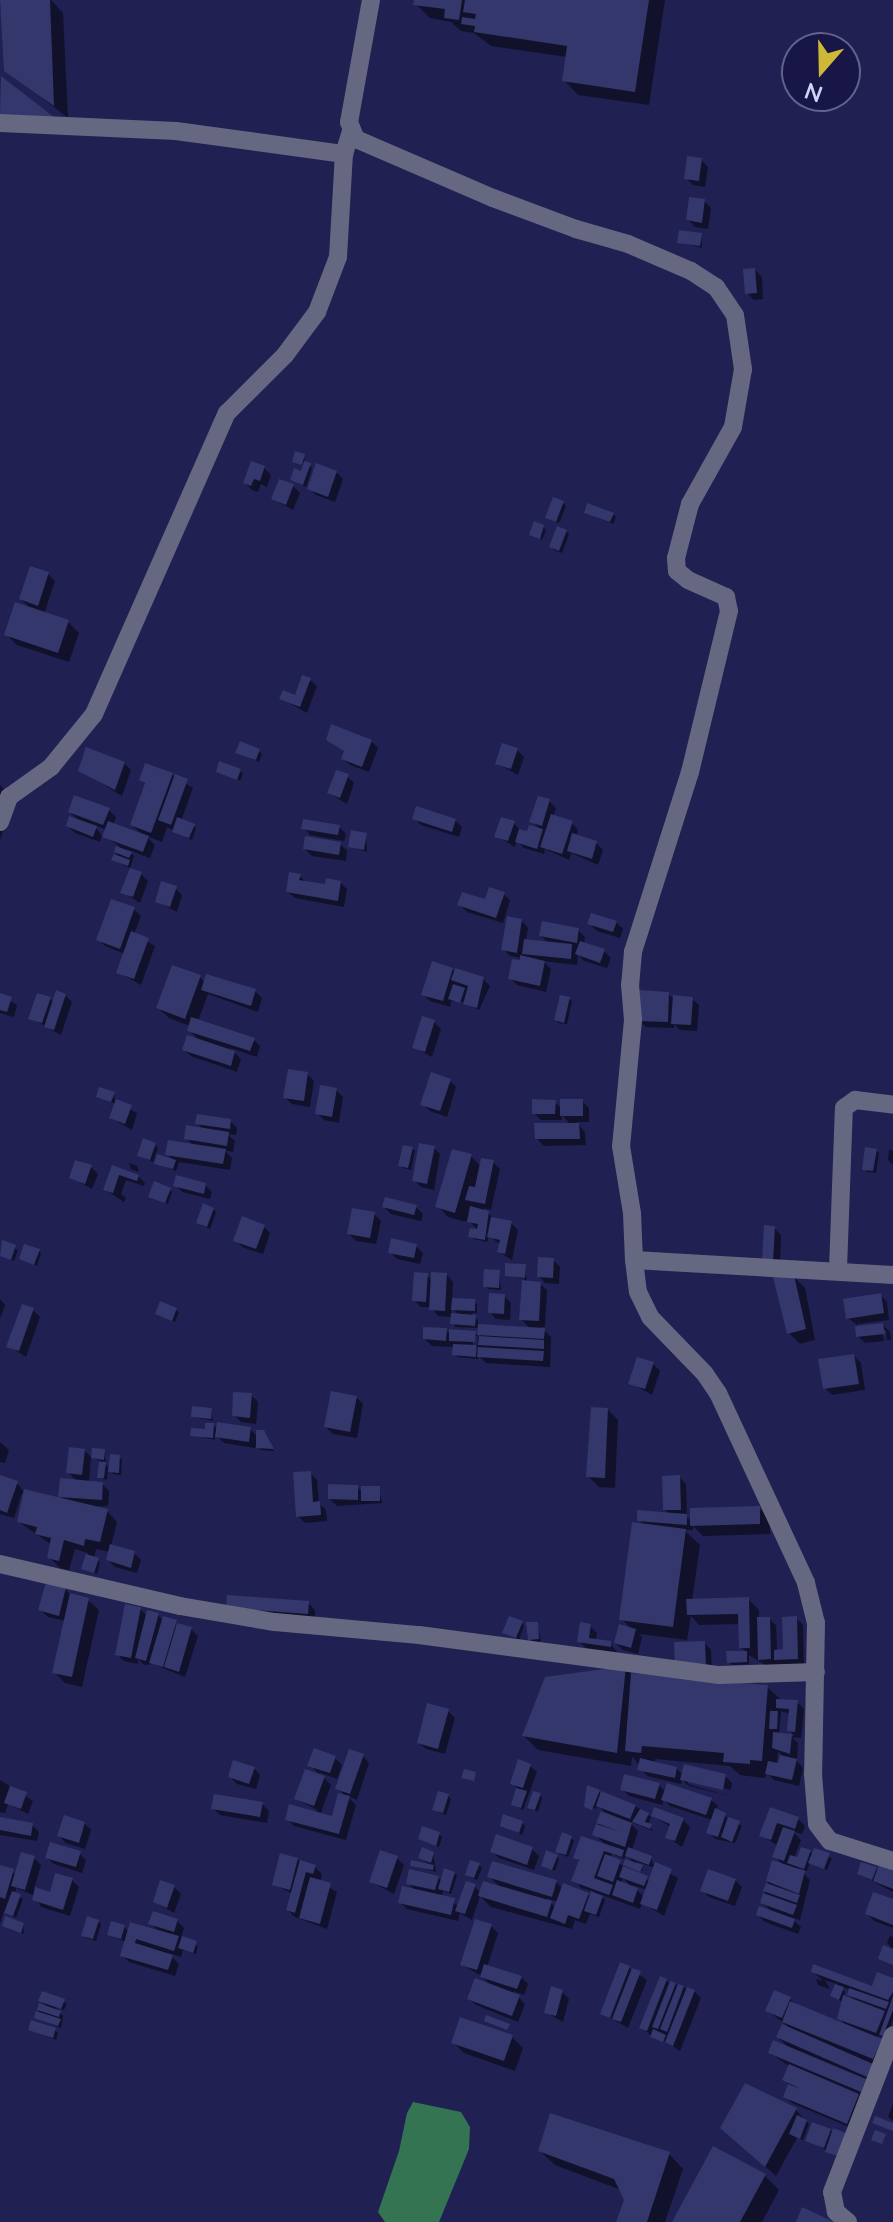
<!DOCTYPE html>
<style>
body{margin:0}
#map{position:relative;width:893px;height:2222px;overflow:hidden;background:#202052;font-family:Lato,sans-serif}
div>[style]{position:absolute}
[style*='--x']{left:calc(var(--x)*1px);top:calc(var(--y)*1px);width:calc(var(--w)*1px);rotate:calc(var(--a)*1deg)}
.water>*{inset:0;background:#347453}
.shadow>*{inset:0;background:#0007}
.building>*{inset:0;background:#34376b}
.minor>*{height:18px;margin:-9px;padding:0 9px;transform-origin:9px;border-radius:9px;background:#656880}
span{translate:-50% -50%;white-space:nowrap;text-align:center;line-height:1.15;-webkit-text-stroke:8px #171647;paint-order:stroke}
.north{position:absolute;left:781px;top:32px;width:80px;height:80px;box-sizing:border-box;background:#171647;border:2px solid #61628c;border-radius:50%;rotate:200deg;font-size:22px;font-weight:700;line-height:32px;text-align:center;color:#cfd4f4}
.north::after{content:'';display:block;margin:auto;width:28px;height:36px;background:#cfb837;clip-path:polygon(50% 0,100% 100%,50% 72%,0 100%)}
</style>
<div id="map">
<div class="water">
<div style="clip-path:polygon(413px 2102px,461px 2112px,470px 2127px,469px 2149px,439px 2222px,385px 2222px,378px 2212px,399px 2151px,407px 2113px)"></div>
</div>
<div class="shadow">
<div style="clip-path:polygon(0 0,51px 0,63px 13px,68px 118px,6px 70px)"></div>
<div style="clip-path:polygon(416px 0,665px 0,649px 105px,578px 95px,564px 80px,567px 57px,491px 46px,474px 33px,461px 31px,451px 22px,430px 18px,416px 4px)"></div>
<div style="clip-path:polygon(701px 160px,708px 167px,705px 187px,693px 185px,686px 178px)"></div>
<div style="clip-path:polygon(704px 201px,711px 208px,708px 229px,695px 227px,688px 220px)"></div>
<div style="clip-path:polygon(701px 235px,702px 248px,679px 242px)"></div>
<div style="clip-path:polygon(755px 270px,762px 277px,763px 299px,754px 300px,747px 293px)"></div>
<div style="clip-path:polygon(304px 456px,305px 463px,312px 468px,306px 487px,292px 480px,302px 473px,304px 466px,294px 461px)"></div>
<div style="clip-path:polygon(264px 468px,271px 475px,267px 487px,261px 484px,258px 492px,252px 490px,245px 483px)"></div>
<div style="clip-path:polygon(336px 472px,343px 479px,335px 502px,316px 495px,309px 488px)"></div>
<div style="clip-path:polygon(293px 486px,300px 493px,293px 510px,273px 499px)"></div>
<div style="clip-path:polygon(563px 503px,566px 506px,559px 523px,550px 520px,547px 517px)"></div>
<div style="clip-path:polygon(586px 512px,613px 514px,616px 517px,613px 524px)"></div>
<div style="clip-path:polygon(543px 527px,546px 530px,542px 540px,531px 534px)"></div>
<div style="clip-path:polygon(566px 531px,569px 534px,562px 553px,554px 550px,551px 547px)"></div>
<div style="clip-path:polygon(48px 574px,55px 581px,44px 614px,68px 622px,79px 633px,69px 662px,17px 645px,7px 635px,32px 610px,21px 599px)"></div>
<div style="clip-path:polygon(310px 680px,317px 686px,307px 713px,282px 699px,296px 697px)"></div>
<div style="clip-path:polygon(328px 739px,371px 741px,378px 748px,369px 772px,350px 765px,343px 759px,346px 752px)"></div>
<div style="clip-path:polygon(517px 750px,524px 757px,518px 775px,498px 764px)"></div>
<div style="clip-path:polygon(259px 751px,262px 754px,259px 762px,238px 752px)"></div>
<div style="clip-path:polygon(124px 763px,131px 770px,122px 796px,80px 770px)"></div>
<div style="clip-path:polygon(240px 771px,243px 774px,240px 781px,218px 772px)"></div>
<div style="clip-path:polygon(172px 775px,193px 788px,181px 821px,196px 828px,192px 840px,167px 827px,162px 842px,146px 836px,155px 845px,150px 858px,126px 849px,134px 856px,130px 868px,114px 860px,119px 846px,105px 836px,107px 830px,92px 824px,102px 835px,100px 842px,75px 833px,68px 826px,81px 823px,70px 812px,109px 810px,116px 817px,113px 825px,144px 837px,132px 825px,146px 785px,141px 780px)"></div>
<div style="clip-path:polygon(347px 776px,354px 783px,347px 804px,329px 793px)"></div>
<div style="clip-path:polygon(0 785px,14px 799px,0 840px)"></div>
<div style="clip-path:polygon(549px 801px,556px 808px,553px 817px,572px 823px,578px 830px,576px 836px,596px 843px,603px 850px,598px 865px,571px 853px,569px 860px,545px 849px,544px 854px,524px 848px,517px 841px,515px 847px,496px 836px,514px 823px,520px 831px,542px 831px,532px 821px)"></div>
<div style="clip-path:polygon(414px 818px,455px 820px,462px 827px,459px 837px,421px 825px)"></div>
<div style="clip-path:polygon(339px 827px,346px 834px,344px 841px,310px 835px,304px 828px)"></div>
<div style="clip-path:polygon(366px 834px,367px 852px,351px 847px)"></div>
<div style="clip-path:polygon(340px 844px,347px 851px,346px 861px,312px 856px,305px 849px)"></div>
<div style="clip-path:polygon(141px 874px,148px 881px,140px 903px,123px 892px)"></div>
<div style="clip-path:polygon(300px 876px,307px 883px,327px 886px,340px 882px,347px 889px,344px 907px,295px 898px,288px 892px)"></div>
<div style="clip-path:polygon(175px 888px,182px 895px,177px 912px,157px 901px)"></div>
<div style="clip-path:polygon(503px 894px,510px 900px,503px 923px,467px 912px,460px 905px,486px 902px)"></div>
<div style="clip-path:polygon(134px 909px,141px 916px,134px 934px,155px 946px,141px 985px,118px 972px,125px 954px,105px 946px,98px 939px)"></div>
<div style="clip-path:polygon(522px 921px,528px 928px,526px 941px,549px 944px,541px 936px,578px 930px,585px 937px,584px 944px,604px 951px,611px 958px,607px 968px,584px 961px,578px 954px,577px 965px,543px 961px,551px 969px,546px 992px,517px 985px,510px 978px,522px 958px,510px 956px,503px 949px)"></div>
<div style="clip-path:polygon(616px 922px,623px 929px,620px 938px,597px 931px,590px 924px)"></div>
<div style="clip-path:polygon(433px 964px,483px 979px,490px 986px,479px 1010px,464px 1002px,451px 1001px,450px 1007px,430px 1001px,423px 994px)"></div>
<div style="clip-path:polygon(200px 977px,205px 983px,255px 991px,262px 998px,258px 1012px,208px 994px,198px 1021px,253px 1039px,260px 1046px,257px 1057px,230px 1048px,241px 1059px,237px 1072px,191px 1056px,184px 1050px,201px 1042px,189px 1030px,190px 1026px,169px 1018px,158px 1008px)"></div>
<div style="clip-path:polygon(668px 994px,675px 1000px,692px 999px,699px 1005px,697px 1031px,680px 1030px,674px 1024px,674px 1028px,646px 1027px,639px 1020px)"></div>
<div style="clip-path:polygon(0 995px,17px 1005px,14px 1017px,0 1013px)"></div>
<div style="clip-path:polygon(65px 995px,72px 1002px,61px 1035px,31px 1018px,50px 999px,54px 1003px)"></div>
<div style="clip-path:polygon(569px 999px,572px 1001px,567px 1024px,559px 1023px,556px 1020px)"></div>
<div style="clip-path:polygon(434px 1022px,441px 1029px,432px 1057px,414px 1047px)"></div>
<div style="clip-path:polygon(307px 1074px,314px 1081px,310px 1107px,292px 1104px,285px 1097px)"></div>
<div style="clip-path:polygon(449px 1080px,456px 1087px,447px 1117px,430px 1111px,423px 1105px)"></div>
<div style="clip-path:polygon(336px 1090px,343px 1097px,339px 1123px,324px 1120px,317px 1113px)"></div>
<div style="clip-path:polygon(114px 1094px,115px 1101px,137px 1113px,132px 1130px,111px 1118px,116px 1104px,98px 1096px)"></div>
<div style="clip-path:polygon(582px 1101px,589px 1108px,589px 1122px,576px 1122px,585px 1132px,586px 1145px,544px 1146px,537px 1139px,571px 1125px,562px 1115px,562px 1120px,541px 1120px,534px 1113px,555px 1102px,562px 1109px)"></div>
<div style="clip-path:polygon(230px 1121px,237px 1128px,236px 1135px,227px 1134px,235px 1141px,233px 1152px,224px 1150px,232px 1158px,230px 1170px,179px 1162px,176px 1171px,157px 1163px,175px 1162px,167px 1154px,194px 1146px,186px 1138px,204px 1130px,197px 1123px)"></div>
<div style="clip-path:polygon(155px 1145px,158px 1148px,153px 1162px,139px 1155px)"></div>
<div style="clip-path:polygon(412px 1148px,415px 1151px,411px 1170px,403px 1168px,400px 1165px)"></div>
<div style="clip-path:polygon(434px 1148px,440px 1154px,434px 1190px,421px 1187px,414px 1180px)"></div>
<div style="clip-path:polygon(876px 1150px,879px 1153px,876px 1173px,867px 1172px,864px 1169px)"></div>
<div style="clip-path:polygon(889px 1150px,893px 1151px,893px 1165px,888px 1160px)"></div>
<div style="clip-path:polygon(471px 1156px,481px 1167px,493px 1162px,500px 1169px,491px 1210px,483px 1208px,495px 1220px,511px 1223px,518px 1230px,512px 1260px,499px 1252px,501px 1245px,489px 1236px,487px 1242px,474px 1239px,471px 1236px,478px 1230px,467px 1219px,466px 1222px,448px 1217px,438px 1206px)"></div>
<div style="clip-path:polygon(129px 1163px,137px 1166px,139px 1172px,131px 1169px)"></div>
<div style="clip-path:polygon(91px 1167px,98px 1174px,92px 1189px,71px 1177px)"></div>
<div style="clip-path:polygon(113px 1168px,138px 1176px,145px 1183px,144px 1186px,126px 1180px,121px 1194px,126px 1198px,124px 1202px,106px 1190px)"></div>
<div style="clip-path:polygon(176px 1185px,205px 1185px,212px 1192px,210px 1199px,182px 1192px)"></div>
<div style="clip-path:polygon(169px 1189px,172px 1192px,168px 1204px,151px 1196px)"></div>
<div style="clip-path:polygon(384px 1207px,416px 1207px,423px 1214px,421px 1221px,391px 1214px)"></div>
<div style="clip-path:polygon(213px 1209px,216px 1212px,210px 1229px,201px 1225px,198px 1222px)"></div>
<div style="clip-path:polygon(374px 1214px,381px 1221px,376px 1244px,356px 1241px,349px 1234px)"></div>
<div style="clip-path:polygon(263px 1226px,270px 1233px,263px 1254px,242px 1247px,236px 1240px)"></div>
<div style="clip-path:polygon(774px 1228px,781px 1235px,780px 1268px,771px 1267px)"></div>
<div style="clip-path:polygon(3px 1243px,18px 1250px,14px 1261px,0 1255px)"></div>
<div style="clip-path:polygon(416px 1246px,423px 1253px,420px 1264px,397px 1259px,390px 1252px)"></div>
<div style="clip-path:polygon(38px 1250px,41px 1253px,37px 1266px,21px 1259px)"></div>
<div style="clip-path:polygon(553px 1260px,560px 1267px,559px 1284px,545px 1283px,539px 1276px)"></div>
<div style="clip-path:polygon(evenodd,525px 1266px,527px 1283px,540px 1284px,547px 1290px,545px 1327px,541px 1327px,551px 1337px,550px 1367px,486px 1363px,478px 1355px,478px 1359px,457px 1357px,454px 1347px,432px 1346px,425px 1339px,446px 1330px,451px 1335px,475px 1333px,480px 1337px,480px 1328px,455px 1327px,453px 1317px,438px 1316px,431px 1307px,421px 1307px,414px 1300px,427px 1275px,432px 1280px,447px 1275px,453px 1282px,452px 1300px,477px 1304px,477px 1313px,471px 1313px,478px 1320px,478px 1326px,532px 1330px,521px 1319px,524px 1279px,507px 1275px,525px 1266px,452px 1308px,460px 1316px,451px 1316px,452px 1308px,525px 1266px,473px 1336px,478px 1336px,477px 1353px,473px 1352px,473px 1336px)"></div>
<div style="clip-path:polygon(499px 1272px,501px 1290px,488px 1289px,485px 1286px)"></div>
<div style="clip-path:polygon(794px 1277px,805px 1288px,815px 1340px,800px 1344px,789px 1333px)"></div>
<div style="clip-path:polygon(880px 1295px,887px 1302px,889px 1320px,857px 1324px,857px 1328px,883px 1325px,890px 1332px,891px 1340px,887px 1340px,886px 1330px,882px 1330px,884px 1341px,865px 1343px,858px 1336px,856px 1324px,848px 1318px)"></div>
<div style="clip-path:polygon(504px 1296px,511px 1303px,510px 1320px,496px 1319px,490px 1312px)"></div>
<div style="clip-path:polygon(0 1299px,5px 1305px,0 1319px)"></div>
<div style="clip-path:polygon(33px 1310px,40px 1317px,26px 1357px,9px 1346px)"></div>
<div style="clip-path:polygon(176px 1310px,179px 1312px,175px 1322px,157px 1314px)"></div>
<div style="clip-path:polygon(854px 1356px,861px 1363px,865px 1390px,832px 1395px,825px 1388px)"></div>
<div style="clip-path:polygon(653px 1364px,660px 1371px,652px 1395px,631px 1383px)"></div>
<div style="clip-path:polygon(251px 1395px,258px 1402px,256px 1424px,241px 1422px,234px 1415px)"></div>
<div style="clip-path:polygon(356px 1397px,363px 1404px,357px 1438px,333px 1434px,326px 1427px)"></div>
<div style="clip-path:polygon(211px 1410px,213px 1421px,193px 1417px)"></div>
<div style="clip-path:polygon(608px 1410px,618px 1420px,615px 1488px,599px 1487px,588px 1476px)"></div>
<div style="clip-path:polygon(213px 1425px,218px 1430px,250px 1429px,258px 1437px,267px 1435px,274px 1451px,261px 1450px,256px 1445px,255px 1448px,224px 1443px,215px 1434px,215px 1440px,192px 1435px,207px 1431px)"></div>
<div style="clip-path:polygon(0 1442px,9px 1450px,5px 1463px,0 1462px)"></div>
<div style="clip-path:polygon(84px 1450px,91px 1457px,89px 1483px,102px 1484px,109px 1491px,108px 1506px,90px 1507px,107px 1511px,117px 1522px,111px 1546px,134px 1553px,141px 1560px,137px 1573px,115px 1567px,108px 1560px,110px 1552px,96px 1549px,94px 1558px,100px 1562px,97px 1574px,84px 1568px,88px 1553px,75px 1549px,69px 1570px,60px 1568px,49px 1557px,52px 1545px,19px 1522px,25px 1494px,22px 1493px,14px 1518px,0 1514px,0 1477px,17px 1483px,23px 1491px,66px 1501px,60px 1496px,78px 1482px,68px 1472px)"></div>
<div style="clip-path:polygon(104px 1451px,106px 1462px,102px 1461px,111px 1470px,119px 1457px,122px 1460px,121px 1475px,113px 1474px,108px 1469px,107px 1480px,100px 1477px,101px 1461px,93px 1458px)"></div>
<div style="clip-path:polygon(310px 1473px,317px 1480px,319px 1503px,326px 1510px,327px 1521px,305px 1523px,298px 1516px)"></div>
<div style="clip-path:polygon(679px 1477px,686px 1484px,687px 1517px,692px 1522px,759px 1508px,770px 1519px,770px 1534px,703px 1536px,693px 1526px,693px 1530px,684px 1530px,700px 1545px,692px 1601px,748px 1599px,759px 1610px,759px 1619px,769px 1619px,776px 1625px,777px 1651px,785px 1651px,796px 1618px,803px 1625px,804px 1665px,767px 1666px,749px 1655px,749px 1664px,732px 1665px,729px 1662px,747px 1653px,741px 1647px,740px 1624px,699px 1625px,691px 1616px,687px 1640px,639px 1634px,642px 1637px,638px 1654px,623px 1650px,616px 1643px,632px 1630px,622px 1619px,644px 1525px,639px 1520px,670px 1515px,665px 1510px)"></div>
<div style="clip-path:polygon(357px 1487px,363px 1493px,379px 1488px,382px 1503px,337px 1506px,330px 1499px)"></div>
<div style="clip-path:polygon(65px 1589px,72px 1596px,88px 1600px,99px 1610px,82px 1687px,65px 1683px,54px 1672px,66px 1621px,48px 1617px,41px 1610px)"></div>
<div style="clip-path:polygon(308px 1603px,315px 1610px,315px 1620px,235px 1614px)"></div>
<div style="clip-path:polygon(140px 1609px,148px 1617px,158px 1615px,163px 1621px,191px 1629px,198px 1636px,185px 1677px,153px 1664px,144px 1665px,138px 1659px,138px 1664px,124px 1661px,117px 1654px)"></div>
<div style="clip-path:polygon(522px 1623px,524px 1626px,519px 1640px,505px 1633px)"></div>
<div style="clip-path:polygon(537px 1624px,541px 1642px,533px 1642px,530px 1639px)"></div>
<div style="clip-path:polygon(590px 1626px,597px 1633px,596px 1641px,610px 1643px,617px 1652px,587px 1649px,579px 1641px)"></div>
<div style="clip-path:polygon(705px 1643px,711px 1650px,712px 1672px,677px 1665px)"></div>
<div style="clip-path:polygon(evenodd,626px 1668px,633px 1675px,767px 1687px,782px 1701px,797px 1702px,804px 1709px,801px 1738px,792px 1737px,798px 1743px,797px 1761px,803px 1768px,799px 1786px,774px 1780px,768px 1774px,764px 1778px,740px 1775px,730px 1766px,655px 1759px,655px 1764px,676px 1768px,683px 1775px,725px 1776px,732px 1783px,731px 1790px,688px 1780px,688px 1784px,729px 1796px,689px 1786px,682px 1780px,681px 1784px,647px 1776px,632px 1756px,631px 1766px,538px 1750px,524px 1736px,626px 1668px,781px 1711px,790px 1714px,789px 1730px,795px 1736px,779px 1735px,781px 1711px,626px 1668px,778px 1752px,782px 1755px,779px 1771px,776px 1770px,778px 1752px)"></div>
<div style="clip-path:polygon(448px 1711px,455px 1718px,445px 1754px,426px 1749px,419px 1743px)"></div>
<div style="clip-path:polygon(363px 1756px,369px 1763px,357px 1800px,347px 1796px,356px 1805px,346px 1840px,294px 1826px,288px 1819px,316px 1814px,317px 1810px,296px 1799px,322px 1777px,310px 1765px,335px 1758px,342px 1765px,337px 1779px,318px 1772px,331px 1785px,320px 1815px,333px 1818px,347px 1798px,338px 1788px)"></div>
<div style="clip-path:polygon(530px 1766px,537px 1772px,523px 1810px,513px 1804px,518px 1789px,512px 1783px)"></div>
<div style="clip-path:polygon(254px 1768px,260px 1775px,256px 1789px,237px 1784px,230px 1777px)"></div>
<div style="clip-path:polygon(0 1780px,33px 1801px,28px 1814px,8px 1804px,5px 1813px,0 1812px)"></div>
<div style="clip-path:polygon(659px 1785px,666px 1792px,711px 1800px,718px 1806px,716px 1811px,742px 1826px,735px 1843px,715px 1839px,709px 1832px,712px 1820px,670px 1806px,664px 1800px,662px 1805px,629px 1796px,622px 1789px)"></div>
<div style="clip-path:polygon(evenodd,599px 1792px,635px 1806px,651px 1817px,648px 1825px,653px 1831px,628px 1821px,638px 1831px,632px 1850px,651px 1858px,653px 1864px,678px 1878px,664px 1916px,642px 1903px,640px 1909px,599px 1894px,605px 1900px,599px 1917px,590px 1914px,586px 1924px,575px 1920px,572px 1929px,491px 1907px,480px 1896px,472px 1920px,460px 1913px,458px 1921px,407px 1909px,400px 1902px,417px 1892px,408px 1883px,438px 1878px,442px 1882px,454px 1873px,457px 1876px,451px 1894px,443px 1891px,442px 1897px,459px 1906px,474px 1886px,481px 1893px,501px 1888px,489px 1876px,556px 1882px,563px 1889px,587px 1894px,574px 1880px,580px 1862px,575px 1857px,604px 1844px,595px 1834px,603px 1810px,597px 1805px,596px 1809px,586px 1805px,599px 1792px,612px 1854px,624px 1859px,626px 1855px,637px 1865px,627px 1862px,625px 1867px,610px 1858px,612px 1854px,599px 1792px,635px 1861px,655px 1868px,650px 1881px,626px 1868px,626px 1864px,644px 1871px,635px 1861px,599px 1792px,623px 1878px,633px 1889px,621px 1884px,623px 1878px,599px 1792px,632px 1885px,647px 1890px,644px 1897px,632px 1885px,599px 1792px,582px 1888px,593px 1892px,591px 1897px,582px 1888px,599px 1792px,546px 1898px,558px 1902px,556px 1908px,546px 1898px)"></div>
<div style="clip-path:polygon(540px 1795px,542px 1798px,538px 1812px,529px 1807px)"></div>
<div style="clip-path:polygon(448px 1796px,451px 1799px,446px 1815px,438px 1812px,435px 1809px)"></div>
<div style="clip-path:polygon(262px 1804px,269px 1811px,267px 1823px,220px 1815px,213px 1808px)"></div>
<div style="clip-path:polygon(771px 1809px,798px 1819px,805px 1826px,802px 1834px,792px 1831px,801px 1840px,794px 1858px,810px 1852px,832px 1858px,827px 1870px,810px 1862px,807px 1871px,798px 1867px,810px 1880px,800px 1920px,790px 1917px,801px 1927px,798px 1934px,765px 1922px,758px 1915px,772px 1912px,762px 1902px,774px 1862px,784px 1866px,775px 1856px,778px 1846px,761px 1835px)"></div>
<div style="clip-path:polygon(653px 1816px,683px 1820px,690px 1827px,682px 1847px,667px 1837px,671px 1827px)"></div>
<div style="clip-path:polygon(0 1819px,32px 1825px,39px 1832px,37px 1841px,0 1835px)"></div>
<div style="clip-path:polygon(84px 1823px,91px 1830px,85px 1849px,66px 1843px,59px 1836px)"></div>
<div style="clip-path:polygon(522px 1823px,525px 1826px,522px 1835px,502px 1825px)"></div>
<div style="clip-path:polygon(439px 1834px,442px 1837px,439px 1847px,420px 1839px)"></div>
<div style="clip-path:polygon(571px 1838px,574px 1841px,568px 1857px,560px 1854px,557px 1851px)"></div>
<div style="clip-path:polygon(532px 1849px,539px 1856px,534px 1870px,499px 1858px,492px 1851px)"></div>
<div style="clip-path:polygon(79px 1853px,86px 1860px,82px 1873px,54px 1864px,47px 1858px)"></div>
<div style="clip-path:polygon(433px 1854px,436px 1872px,413px 1865px,432px 1866px,420px 1858px)"></div>
<div style="clip-path:polygon(557px 1856px,559px 1859px,555px 1871px,543px 1865px)"></div>
<div style="clip-path:polygon(34px 1858px,41px 1865px,34px 1889px,51px 1894px,72px 1880px,79px 1887px,70px 1916px,41px 1907px,35px 1896px,16px 1888px,15px 1894px,23px 1899px,16px 1918px,4px 1911px,0 1924px,0 1865px,16px 1874px)"></div>
<div style="clip-path:polygon(397px 1858px,404px 1865px,394px 1894px,371px 1882px)"></div>
<div style="clip-path:polygon(297px 1860px,315px 1867px,322px 1874px,320px 1882px,337px 1892px,327px 1929px,295px 1917px,288px 1910px,293px 1894px,274px 1884px)"></div>
<div style="clip-path:polygon(479px 1865px,482px 1868px,477px 1880px,470px 1877px,467px 1874px)"></div>
<div style="clip-path:polygon(875px 1869px,893px 1873px,893px 1892px,859px 1874px)"></div>
<div style="clip-path:polygon(735px 1880px,742px 1887px,735px 1906px,709px 1897px,702px 1890px)"></div>
<div style="clip-path:polygon(174px 1887px,181px 1894px,174px 1913px,155px 1902px)"></div>
<div style="clip-path:polygon(893px 1902px,893px 1928px,874px 1921px,867px 1914px)"></div>
<div style="clip-path:polygon(98px 1921px,101px 1924px,96px 1941px,86px 1938px,83px 1935px)"></div>
<div style="clip-path:polygon(177px 1921px,184px 1928px,181px 1938px,198px 1946px,196px 1954px,183px 1950px,181px 1957px,168px 1953px,179px 1964px,175px 1976px,129px 1962px,122px 1955px,126px 1942px,109px 1935px,124px 1927px,129px 1932px,160px 1933px,151px 1923px)"></div>
<div style="clip-path:polygon(23px 1925px,24px 1934px,4px 1926px)"></div>
<div style="clip-path:polygon(491px 1926px,498px 1933px,487px 1967px,521px 1977px,528px 1984px,524px 1995px,513px 1991px,525px 2004px,518px 2022px,476px 2005px,469px 1998px,492px 1987px,482px 1976px,462px 1965px)"></div>
<div style="clip-path:polygon(890px 1936px,893px 1937px,893px 1949px,887px 1943px)"></div>
<div style="clip-path:polygon(629px 1968px,647px 1980px,628px 2028px,602px 2013px)"></div>
<div style="clip-path:polygon(evenodd,813px 1972px,873px 1988px,893px 1980px,893px 2019px,886px 2038px,876px 2036px,891px 2052px,872px 2101px,857px 2095px,868px 2106px,854px 2129px,792px 2103px,785px 2096px,790px 2085px,784px 2080px,790px 2067px,770px 2053px,790px 2049px,778px 2037px,795px 2032px,768px 2011px,790px 1999px,798px 2006px,848px 2027px,839px 2018px,843px 2002px,832px 1996px,837px 1984px,825px 1980px,830px 1989px,818px 1985px,816px 1979px,823px 1981px,813px 1972px,839px 1986px,851px 1990px,849px 1994px,857px 2003px,843px 1998px,845px 1992px,839px 1986px)"></div>
<div style="clip-path:polygon(666px 1981px,694px 1991px,701px 1998px,680px 2051px,667px 2042px,655px 2039px,642px 2028px)"></div>
<div style="clip-path:polygon(562px 1992px,569px 1999px,563px 2022px,546px 2012px)"></div>
<div style="clip-path:polygon(40px 2000px,67px 2003px,64px 2010px,55px 2007px,63px 2016px,61px 2028px,36px 2017px,40px 2006px,49px 2009px)"></div>
<div style="clip-path:polygon(30px 2029px,55px 2030px,58px 2033px,56px 2040px)"></div>
<div style="clip-path:polygon(512px 2037px,523px 2048px,515px 2071px,464px 2053px,453px 2042px)"></div>
<div style="clip-path:polygon(745px 2085px,796px 2110px,809px 2124px,803px 2140px,797px 2138px,776px 2176px,734px 2139px)"></div>
<div style="clip-path:polygon(893px 2104px,893px 2121px,888px 2117px)"></div>
<div style="clip-path:polygon(830px 2130px,834px 2133px,848px 2162px,808px 2140px)"></div>
<div style="clip-path:polygon(540px 2151px,669px 2154px,683px 2169px,665px 2222px,618px 2222px,626px 2200px,621px 2190px,555px 2165px)"></div>
<div style="clip-path:polygon(765px 2176px,779px 2190px,762px 2222px,674px 2222px)"></div>
</div>
<div class="building">
<div style="clip-path:polygon(0 0,50px 0,54px 106px,4px 71px)"></div>
<div style="clip-path:polygon(414px 0,462px 0,459px 20px,444px 18px,445px 9px,413px 5px)"></div>
<div style="clip-path:polygon(465px 0,649px 0,635px 92px,562px 81px,567px 46px,474px 32px,475px 26px,461px 24px,462px 17px,475px 19px,476px 14px,463px 12px)"></div>
<div style="clip-path:polygon(1px 76px,59px 121px,0 115px)"></div>
<div style="clip-path:polygon(687px 156px,702px 158px,699px 181px,684px 179px)"></div>
<div style="clip-path:polygon(689px 197px,705px 199px,702px 223px,686px 220px)"></div>
<div style="clip-path:polygon(679px 230px,702px 233px,700px 246px,677px 243px)"></div>
<div style="clip-path:polygon(755px 268px,757px 293px,745px 294px,743px 269px)"></div>
<div style="clip-path:polygon(295px 451px,305px 454px,302px 465px,292px 462px)"></div>
<div style="clip-path:polygon(251px 461px,265px 466px,260px 481px,254px 479px,251px 486px,243px 483px)"></div>
<div style="clip-path:polygon(304px 461px,311px 463px,303px 485px,290px 480px,294px 468px,301px 471px)"></div>
<div style="clip-path:polygon(316px 463px,337px 471px,328px 497px,307px 489px)"></div>
<div style="clip-path:polygon(279px 479px,294px 484px,286px 505px,271px 499px)"></div>
<div style="clip-path:polygon(553px 497px,564px 501px,556px 522px,545px 518px)"></div>
<div style="clip-path:polygon(587px 503px,614px 513px,610px 522px,584px 513px)"></div>
<div style="clip-path:polygon(534px 521px,544px 525px,540px 539px,529px 535px)"></div>
<div style="clip-path:polygon(557px 526px,567px 530px,559px 551px,549px 547px)"></div>
<div style="clip-path:polygon(30px 566px,49px 572px,38px 606px,19px 599px)"></div>
<div style="clip-path:polygon(15px 602px,69px 620px,58px 653px,4px 635px)"></div>
<div style="clip-path:polygon(302px 675px,311px 678px,300px 707px,279px 699px,283px 690px,295px 695px)"></div>
<div style="clip-path:polygon(331px 724px,372px 740px,362px 767px,341px 759px,344px 751px,326px 740px)"></div>
<div style="clip-path:polygon(240px 741px,260px 749px,256px 760px,235px 753px)"></div>
<div style="clip-path:polygon(502px 743px,518px 748px,511px 769px,495px 764px)"></div>
<div style="clip-path:polygon(86px 747px,125px 762px,115px 790px,78px 771px)"></div>
<div style="clip-path:polygon(219px 761px,241px 769px,237px 780px,216px 772px)"></div>
<div style="clip-path:polygon(145px 763px,173px 773px,151px 833px,130px 825px,145px 783px,139px 780px)"></div>
<div style="clip-path:polygon(336px 770px,349px 774px,340px 798px,327px 793px)"></div>
<div style="clip-path:polygon(175px 774px,188px 779px,171px 825px,158px 820px)"></div>
<div style="clip-path:polygon(74px 795px,110px 808px,103px 825px,68px 812px)"></div>
<div style="clip-path:polygon(538px 796px,550px 799px,542px 826px,529px 822px)"></div>
<div style="clip-path:polygon(416px 806px,456px 819px,452px 832px,412px 819px)"></div>
<div style="clip-path:polygon(551px 814px,573px 821px,562px 854px,540px 847px)"></div>
<div style="clip-path:polygon(69px 816px,97px 826px,93px 837px,66px 826px)"></div>
<div style="clip-path:polygon(177px 817px,195px 824px,189px 838px,172px 832px)"></div>
<div style="clip-path:polygon(501px 817px,515px 821px,508px 841px,494px 837px)"></div>
<div style="clip-path:polygon(303px 819px,340px 825px,338px 835px,301px 829px)"></div>
<div style="clip-path:polygon(108px 821px,149px 836px,143px 852px,102px 837px)"></div>
<div style="clip-path:polygon(529px 825px,543px 829px,537px 849px,515px 842px,519px 829px,527px 831px)"></div>
<div style="clip-path:polygon(351px 830px,367px 833px,364px 850px,348px 847px)"></div>
<div style="clip-path:polygon(572px 833px,597px 841px,592px 859px,567px 851px)"></div>
<div style="clip-path:polygon(305px 836px,341px 842px,339px 855px,303px 849px)"></div>
<div style="clip-path:polygon(116px 846px,132px 852px,129px 858px,114px 852px)"></div>
<div style="clip-path:polygon(114px 854px,130px 860px,128px 866px,111px 860px)"></div>
<div style="clip-path:polygon(130px 868px,142px 872px,133px 897px,120px 893px)"></div>
<div style="clip-path:polygon(289px 872px,301px 874px,299px 880px,325px 884px,326px 878px,341px 881px,338px 901px,286px 892px)"></div>
<div style="clip-path:polygon(161px 881px,177px 886px,170px 907px,155px 902px)"></div>
<div style="clip-path:polygon(489px 887px,505px 892px,496px 918px,457px 905px,462px 892px,485px 899px)"></div>
<div style="clip-path:polygon(111px 899px,135px 907px,120px 949px,96px 940px)"></div>
<div style="clip-path:polygon(591px 913px,617px 921px,613px 932px,587px 924px)"></div>
<div style="clip-path:polygon(507px 916px,522px 919px,517px 953px,501px 950px)"></div>
<div style="clip-path:polygon(542px 921px,579px 928px,577px 943px,539px 936px)"></div>
<div style="clip-path:polygon(131px 931px,149px 938px,134px 979px,116px 973px)"></div>
<div style="clip-path:polygon(524px 939px,572px 944px,571px 959px,522px 954px)"></div>
<div style="clip-path:polygon(580px 941px,605px 949px,600px 963px,575px 954px)"></div>
<div style="clip-path:polygon(520px 955px,545px 961px,540px 986px,508px 979px,512px 959px,520px 960px)"></div>
<div style="clip-path:polygon(432px 961px,453px 968px,443px 1001px,421px 995px)"></div>
<div style="clip-path:polygon(172px 965px,201px 975px,185px 1019px,156px 1008px)"></div>
<div style="clip-path:polygon(455px 968px,484px 977px,477px 1008px,463px 1004px,468px 986px,451px 980px)"></div>
<div style="clip-path:polygon(206px 974px,256px 989px,251px 1006px,201px 990px)"></div>
<div style="clip-path:polygon(453px 984px,465px 988px,460px 1003px,448px 999px)"></div>
<div style="clip-path:polygon(56px 990px,66px 994px,54px 1030px,44px 1027px)"></div>
<div style="clip-path:polygon(638px 990px,669px 992px,668px 1022px,637px 1021px)"></div>
<div style="clip-path:polygon(0 993px,12px 997px,7px 1012px,0 1010px)"></div>
<div style="clip-path:polygon(37px 993px,51px 997px,42px 1023px,28px 1019px)"></div>
<div style="clip-path:polygon(560px 995px,570px 997px,564px 1023px,554px 1020px)"></div>
<div style="clip-path:polygon(673px 995px,693px 997px,691px 1025px,671px 1024px)"></div>
<div style="clip-path:polygon(422px 1016px,435px 1020px,425px 1052px,412px 1048px)"></div>
<div style="clip-path:polygon(191px 1017px,255px 1038px,250px 1051px,187px 1031px)"></div>
<div style="clip-path:polygon(187px 1035px,235px 1051px,231px 1066px,182px 1050px)"></div>
<div style="clip-path:polygon(288px 1069px,308px 1072px,304px 1101px,283px 1098px)"></div>
<div style="clip-path:polygon(431px 1072px,451px 1079px,440px 1111px,420px 1105px)"></div>
<div style="clip-path:polygon(320px 1085px,337px 1088px,332px 1117px,315px 1114px)"></div>
<div style="clip-path:polygon(99px 1087px,115px 1092px,111px 1102px,96px 1097px)"></div>
<div style="clip-path:polygon(116px 1099px,132px 1105px,125px 1124px,109px 1118px)"></div>
<div style="clip-path:polygon(532px 1099px,556px 1100px,555px 1114px,532px 1114px)"></div>
<div style="clip-path:polygon(560px 1099px,583px 1099px,583px 1116px,560px 1116px)"></div>
<div style="clip-path:polygon(197px 1114px,231px 1119px,230px 1129px,195px 1124px)"></div>
<div style="clip-path:polygon(534px 1123px,579px 1123px,580px 1139px,535px 1139px)"></div>
<div style="clip-path:polygon(186px 1125px,229px 1132px,227px 1146px,184px 1139px)"></div>
<div style="clip-path:polygon(143px 1138px,156px 1143px,150px 1160px,137px 1156px)"></div>
<div style="clip-path:polygon(168px 1140px,226px 1149px,223px 1164px,165px 1155px)"></div>
<div style="clip-path:polygon(419px 1143px,435px 1146px,427px 1184px,412px 1181px)"></div>
<div style="clip-path:polygon(403px 1145px,413px 1147px,408px 1168px,398px 1166px)"></div>
<div style="clip-path:polygon(865px 1147px,877px 1149px,873px 1171px,862px 1170px)"></div>
<div style="clip-path:polygon(452px 1149px,472px 1154px,455px 1213px,435px 1207px)"></div>
<div style="clip-path:polygon(157px 1154px,176px 1160px,173px 1169px,154px 1164px)"></div>
<div style="clip-path:polygon(481px 1158px,494px 1160px,485px 1204px,465px 1200px,469px 1186px,475px 1187px)"></div>
<div style="clip-path:polygon(75px 1160px,92px 1165px,85px 1184px,69px 1178px)"></div>
<div style="clip-path:polygon(112px 1165px,139px 1175px,137px 1181px,119px 1175px,113px 1193px,103px 1190px)"></div>
<div style="clip-path:polygon(176px 1175px,206px 1183px,204px 1194px,173px 1186px)"></div>
<div style="clip-path:polygon(154px 1181px,171px 1188px,165px 1203px,148px 1197px)"></div>
<div style="clip-path:polygon(385px 1197px,417px 1205px,414px 1215px,382px 1207px)"></div>
<div style="clip-path:polygon(203px 1203px,214px 1208px,207px 1227px,196px 1223px)"></div>
<div style="clip-path:polygon(470px 1206px,489px 1211px,485px 1240px,468px 1237px,470px 1228px,477px 1229px,478px 1224px,467px 1222px)"></div>
<div style="clip-path:polygon(352px 1208px,375px 1212px,370px 1238px,347px 1234px)"></div>
<div style="clip-path:polygon(242px 1216px,265px 1225px,256px 1249px,233px 1241px)"></div>
<div style="clip-path:polygon(491px 1217px,512px 1221px,505px 1254px,497px 1252px,500px 1240px,487px 1237px)"></div>
<div style="clip-path:polygon(764px 1225px,775px 1226px,773px 1262px,762px 1261px)"></div>
<div style="clip-path:polygon(391px 1238px,417px 1244px,414px 1258px,388px 1253px)"></div>
<div style="clip-path:polygon(2px 1240px,16px 1245px,11px 1260px,0 1256px)"></div>
<div style="clip-path:polygon(24px 1244px,40px 1249px,34px 1265px,19px 1259px)"></div>
<div style="clip-path:polygon(538px 1257px,554px 1258px,553px 1278px,537px 1277px)"></div>
<div style="clip-path:polygon(505px 1263px,526px 1264px,525px 1278px,505px 1276px)"></div>
<div style="clip-path:polygon(484px 1269px,500px 1270px,499px 1288px,483px 1287px)"></div>
<div style="clip-path:polygon(414px 1272px,428px 1273px,426px 1302px,412px 1301px)"></div>
<div style="clip-path:polygon(431px 1272px,447px 1273px,445px 1311px,429px 1310px)"></div>
<div style="clip-path:polygon(772px 1273px,794px 1275px,806px 1329px,787px 1334px)"></div>
<div style="clip-path:polygon(522px 1280px,541px 1282px,539px 1321px,519px 1320px)"></div>
<div style="clip-path:polygon(489px 1293px,505px 1294px,504px 1314px,488px 1313px)"></div>
<div style="clip-path:polygon(881px 1293px,884px 1313px,846px 1319px,843px 1299px)"></div>
<div style="clip-path:polygon(452px 1298px,475px 1299px,475px 1311px,451px 1310px)"></div>
<div style="clip-path:polygon(160px 1301px,177px 1308px,172px 1321px,155px 1314px)"></div>
<div style="clip-path:polygon(22px 1304px,34px 1308px,19px 1351px,6px 1347px)"></div>
<div style="clip-path:polygon(451px 1313px,476px 1315px,475px 1326px,450px 1324px)"></div>
<div style="clip-path:polygon(883px 1323px,885px 1334px,856px 1337px,855px 1326px)"></div>
<div style="clip-path:polygon(478px 1324px,545px 1328px,544px 1339px,477px 1335px)"></div>
<div style="clip-path:polygon(423px 1327px,447px 1328px,446px 1341px,423px 1339px)"></div>
<div style="clip-path:polygon(449px 1329px,476px 1331px,475px 1342px,449px 1341px)"></div>
<div style="clip-path:polygon(479px 1336px,544px 1340px,544px 1349px,478px 1345px)"></div>
<div style="clip-path:polygon(453px 1344px,476px 1345px,476px 1357px,452px 1355px)"></div>
<div style="clip-path:polygon(478px 1347px,544px 1351px,543px 1361px,477px 1357px)"></div>
<div style="clip-path:polygon(854px 1354px,859px 1384px,823px 1389px,818px 1359px)"></div>
<div style="clip-path:polygon(637px 1357px,654px 1362px,645px 1389px,628px 1384px)"></div>
<div style="clip-path:polygon(331px 1391px,357px 1396px,350px 1432px,324px 1427px)"></div>
<div style="clip-path:polygon(233px 1392px,252px 1393px,250px 1418px,232px 1416px)"></div>
<div style="clip-path:polygon(192px 1406px,212px 1408px,211px 1419px,191px 1417px)"></div>
<div style="clip-path:polygon(591px 1407px,608px 1408px,605px 1478px,586px 1477px)"></div>
<div style="clip-path:polygon(217px 1422px,251px 1427px,249px 1442px,215px 1437px)"></div>
<div style="clip-path:polygon(205px 1423px,214px 1423px,213px 1438px,190px 1436px,191px 1428px,205px 1429px)"></div>
<div style="clip-path:polygon(256px 1430px,264px 1430px,274px 1449px,256px 1448px)"></div>
<div style="clip-path:polygon(69px 1447px,85px 1449px,82px 1475px,66px 1473px)"></div>
<div style="clip-path:polygon(92px 1448px,105px 1449px,104px 1460px,91px 1458px)"></div>
<div style="clip-path:polygon(110px 1454px,120px 1455px,119px 1473px,108px 1472px)"></div>
<div style="clip-path:polygon(99px 1462px,106px 1462px,104px 1478px,97px 1478px)"></div>
<div style="clip-path:polygon(311px 1471px,313px 1502px,320px 1501px,321px 1515px,296px 1517px,293px 1472px)"></div>
<div style="clip-path:polygon(0 1475px,18px 1481px,7px 1513px,0 1510px)"></div>
<div style="clip-path:polygon(680px 1475px,681px 1510px,663px 1510px,662px 1476px)"></div>
<div style="clip-path:polygon(60px 1478px,103px 1482px,102px 1500px,58px 1497px)"></div>
<div style="clip-path:polygon(328px 1484px,358px 1485px,358px 1500px,328px 1499px)"></div>
<div style="clip-path:polygon(361px 1486px,380px 1486px,380px 1501px,361px 1501px)"></div>
<div style="clip-path:polygon(24px 1489px,108px 1509px,100px 1542px,85px 1539px,84px 1546px,64px 1540px,59px 1561px,47px 1558px,51px 1538px,35px 1534px,37px 1527px,17px 1522px)"></div>
<div style="clip-path:polygon(760px 1506px,760px 1524px,690px 1526px,690px 1508px)"></div>
<div style="clip-path:polygon(637px 1510px,687px 1514px,687px 1525px,637px 1521px)"></div>
<div style="clip-path:polygon(632px 1522px,686px 1529px,673px 1627px,619px 1620px)"></div>
<div style="clip-path:polygon(110px 1544px,135px 1551px,131px 1568px,106px 1560px)"></div>
<div style="clip-path:polygon(86px 1554px,99px 1558px,94px 1573px,81px 1569px)"></div>
<div style="clip-path:polygon(46px 1582px,66px 1587px,59px 1616px,38px 1610px)"></div>
<div style="clip-path:polygon(70px 1593px,89px 1598px,72px 1677px,52px 1673px)"></div>
<div style="clip-path:polygon(227px 1595px,309px 1601px,308px 1614px,226px 1608px)"></div>
<div style="clip-path:polygon(749px 1597px,750px 1648px,739px 1648px,738px 1614px,687px 1615px,686px 1599px)"></div>
<div style="clip-path:polygon(125px 1604px,141px 1607px,131px 1658px,115px 1655px)"></div>
<div style="clip-path:polygon(147px 1610px,159px 1613px,146px 1661px,135px 1658px)"></div>
<div style="clip-path:polygon(163px 1616px,177px 1620px,163px 1667px,149px 1663px)"></div>
<div style="clip-path:polygon(509px 1616px,523px 1621px,516px 1638px,502px 1633px)"></div>
<div style="clip-path:polygon(797px 1616px,798px 1659px,774px 1660px,774px 1650px,783px 1649px,782px 1617px)"></div>
<div style="clip-path:polygon(757px 1617px,770px 1617px,771px 1659px,758px 1660px)"></div>
<div style="clip-path:polygon(526px 1622px,538px 1622px,539px 1639px,528px 1640px)"></div>
<div style="clip-path:polygon(580px 1622px,591px 1624px,589px 1638px,611px 1641px,611px 1647px,577px 1642px)"></div>
<div style="clip-path:polygon(177px 1623px,192px 1627px,179px 1672px,164px 1667px)"></div>
<div style="clip-path:polygon(619px 1624px,636px 1629px,631px 1648px,614px 1643px)"></div>
<div style="clip-path:polygon(705px 1641px,706px 1666px,675px 1666px,674px 1642px)"></div>
<div style="clip-path:polygon(726px 1651px,747px 1651px,747px 1662px,727px 1663px)"></div>
<div style="clip-path:polygon(626px 1666px,617px 1753px,522px 1736px,545px 1677px)"></div>
<div style="clip-path:polygon(631px 1673px,768px 1685px,762px 1761px,750px 1760px,750px 1764px,723px 1762px,724px 1753px,642px 1746px,641px 1753px,625px 1751px)"></div>
<div style="clip-path:polygon(776px 1699px,798px 1700px,795px 1732px,787px 1731px,789px 1709px,776px 1708px)"></div>
<div style="clip-path:polygon(427px 1703px,449px 1709px,438px 1749px,417px 1743px)"></div>
<div style="clip-path:polygon(770px 1711px,778px 1711px,777px 1729px,769px 1729px)"></div>
<div style="clip-path:polygon(773px 1732px,792px 1734px,790px 1754px,772px 1748px)"></div>
<div style="clip-path:polygon(314px 1748px,336px 1756px,330px 1773px,307px 1766px)"></div>
<div style="clip-path:polygon(349px 1749px,364px 1754px,350px 1794px,335px 1789px)"></div>
<div style="clip-path:polygon(780px 1755px,797px 1759px,792px 1780px,765px 1774px,768px 1761px,778px 1763px)"></div>
<div style="clip-path:polygon(640px 1758px,677px 1767px,675px 1778px,637px 1770px)"></div>
<div style="clip-path:polygon(518px 1759px,531px 1764px,523px 1788px,510px 1784px)"></div>
<div style="clip-path:polygon(233px 1760px,255px 1767px,249px 1784px,228px 1777px)"></div>
<div style="clip-path:polygon(684px 1764px,726px 1774px,723px 1790px,680px 1780px)"></div>
<div style="clip-path:polygon(305px 1769px,325px 1776px,314px 1806px,294px 1799px)"></div>
<div style="clip-path:polygon(464px 1769px,476px 1772px,474px 1781px,461px 1778px)"></div>
<div style="clip-path:polygon(624px 1774px,660px 1783px,655px 1799px,620px 1790px)"></div>
<div style="clip-path:polygon(667px 1783px,712px 1798px,706px 1815px,661px 1800px)"></div>
<div style="clip-path:polygon(587px 1785px,600px 1790px,592px 1810px,584px 1807px)"></div>
<div style="clip-path:polygon(10px 1786px,27px 1792px,21px 1809px,4px 1803px)"></div>
<div style="clip-path:polygon(516px 1788px,527px 1791px,521px 1808px,511px 1805px)"></div>
<div style="clip-path:polygon(438px 1791px,449px 1794px,443px 1813px,432px 1810px)"></div>
<div style="clip-path:polygon(533px 1791px,541px 1793px,535px 1810px,527px 1808px)"></div>
<div style="clip-path:polygon(601px 1791px,636px 1805px,630px 1819px,596px 1806px)"></div>
<div style="clip-path:polygon(338px 1793px,350px 1796px,339px 1834px,285px 1820px,289px 1804px,332px 1816px)"></div>
<div style="clip-path:polygon(214px 1794px,263px 1802px,260px 1817px,211px 1809px)"></div>
<div style="clip-path:polygon(654px 1807px,684px 1818px,675px 1841px,665px 1838px,670px 1824px,651px 1816px)"></div>
<div style="clip-path:polygon(770px 1807px,799px 1817px,795px 1829px,777px 1823px,771px 1840px,759px 1836px)"></div>
<div style="clip-path:polygon(715px 1808px,726px 1813px,718px 1837px,706px 1833px)"></div>
<div style="clip-path:polygon(640px 1809px,649px 1813px,645px 1822px,652px 1824px,650px 1829px,632px 1822px)"></div>
<div style="clip-path:polygon(601px 1811px,632px 1823px,625px 1847px,592px 1835px,596px 1824px,621px 1832px,596px 1823px)"></div>
<div style="clip-path:polygon(503px 1814px,523px 1821px,519px 1833px,500px 1826px)"></div>
<div style="clip-path:polygon(64px 1815px,85px 1822px,79px 1843px,57px 1836px)"></div>
<div style="clip-path:polygon(0 1817px,33px 1823px,31px 1836px,0 1830px)"></div>
<div style="clip-path:polygon(728px 1817px,740px 1821px,732px 1842px,721px 1837px)"></div>
<div style="clip-path:polygon(422px 1826px,440px 1832px,436px 1846px,418px 1839px)"></div>
<div style="clip-path:polygon(783px 1827px,795px 1831px,784px 1861px,772px 1857px)"></div>
<div style="clip-path:polygon(562px 1832px,572px 1836px,566px 1855px,555px 1852px)"></div>
<div style="clip-path:polygon(496px 1834px,533px 1847px,527px 1865px,490px 1852px)"></div>
<div style="clip-path:polygon(581px 1836px,624px 1850px,622px 1857px,604px 1851px,594px 1878px,613px 1885px,609px 1895px,571px 1881px,579px 1860px,573px 1858px)"></div>
<div style="clip-path:polygon(50px 1842px,81px 1851px,76px 1867px,45px 1858px)"></div>
<div style="clip-path:polygon(422px 1847px,434px 1852px,431px 1863px,418px 1858px)"></div>
<div style="clip-path:polygon(628px 1847px,652px 1856px,649px 1865px,625px 1856px)"></div>
<div style="clip-path:polygon(801px 1847px,811px 1850px,804px 1869px,787px 1863px,790px 1855px,797px 1857px)"></div>
<div style="clip-path:polygon(814px 1848px,830px 1853px,824px 1869px,808px 1863px)"></div>
<div style="clip-path:polygon(380px 1850px,398px 1856px,387px 1888px,369px 1882px)"></div>
<div style="clip-path:polygon(546px 1850px,558px 1855px,552px 1870px,541px 1866px)"></div>
<div style="clip-path:polygon(21px 1852px,35px 1856px,25px 1890px,11px 1886px)"></div>
<div style="clip-path:polygon(280px 1853px,298px 1858px,290px 1890px,272px 1885px)"></div>
<div style="clip-path:polygon(605px 1854px,621px 1860px,613px 1882px,597px 1876px)"></div>
<div style="clip-path:polygon(625px 1859px,643px 1865px,640px 1872px,623px 1865px)"></div>
<div style="clip-path:polygon(300px 1860px,316px 1865px,313px 1874px,306px 1872px,295px 1913px,286px 1910px)"></div>
<div style="clip-path:polygon(411px 1860px,434px 1865px,433px 1870px,410px 1866px)"></div>
<div style="clip-path:polygon(470px 1860px,480px 1863px,474px 1878px,465px 1875px)"></div>
<div style="clip-path:polygon(772px 1860px,805px 1871px,799px 1894px,766px 1881px)"></div>
<div style="clip-path:polygon(492px 1861px,557px 1880px,552px 1897px,487px 1877px)"></div>
<div style="clip-path:polygon(655px 1862px,672px 1869px,657px 1910px,640px 1904px)"></div>
<div style="clip-path:polygon(861px 1862px,877px 1867px,872px 1880px,857px 1874px)"></div>
<div style="clip-path:polygon(0 1865px,14px 1869px,5px 1899px,0 1897px)"></div>
<div style="clip-path:polygon(879px 1865px,893px 1870px,893px 1889px,873px 1881px)"></div>
<div style="clip-path:polygon(623px 1866px,648px 1876px,644px 1886px,619px 1877px)"></div>
<div style="clip-path:polygon(444px 1868px,455px 1872px,449px 1892px,438px 1889px)"></div>
<div style="clip-path:polygon(409px 1869px,439px 1876px,435px 1890px,406px 1884px)"></div>
<div style="clip-path:polygon(708px 1869px,736px 1879px,728px 1901px,700px 1891px)"></div>
<div style="clip-path:polygon(55px 1873px,73px 1878px,63px 1910px,32px 1900px,35px 1887px,50px 1892px)"></div>
<div style="clip-path:polygon(310px 1877px,331px 1883px,320px 1924px,299px 1918px)"></div>
<div style="clip-path:polygon(160px 1880px,175px 1885px,167px 1908px,153px 1902px)"></div>
<div style="clip-path:polygon(617px 1880px,638px 1888px,633px 1903px,612px 1895px)"></div>
<div style="clip-path:polygon(466px 1881px,476px 1884px,465px 1914px,455px 1911px)"></div>
<div style="clip-path:polygon(483px 1881px,552px 1901px,547px 1917px,478px 1896px)"></div>
<div style="clip-path:polygon(563px 1883px,589px 1893px,579px 1919px,568px 1915px,565px 1924px,550px 1918px)"></div>
<div style="clip-path:polygon(766px 1883px,800px 1895px,797px 1903px,763px 1891px)"></div>
<div style="clip-path:polygon(402px 1886px,455px 1898px,451px 1915px,398px 1903px)"></div>
<div style="clip-path:polygon(12px 1891px,21px 1894px,13px 1916px,4px 1913px)"></div>
<div style="clip-path:polygon(591px 1891px,603px 1896px,596px 1915px,584px 1911px)"></div>
<div style="clip-path:polygon(873px 1892px,893px 1899px,893px 1925px,865px 1914px)"></div>
<div style="clip-path:polygon(763px 1893px,797px 1905px,793px 1915px,760px 1903px)"></div>
<div style="clip-path:polygon(759px 1906px,795px 1919px,792px 1928px,756px 1915px)"></div>
<div style="clip-path:polygon(153px 1911px,178px 1919px,174px 1932px,148px 1924px)"></div>
<div style="clip-path:polygon(5px 1916px,24px 1923px,21px 1933px,2px 1926px)"></div>
<div style="clip-path:polygon(87px 1916px,99px 1920px,93px 1939px,81px 1936px)"></div>
<div style="clip-path:polygon(475px 1919px,492px 1924px,477px 1970px,460px 1965px)"></div>
<div style="clip-path:polygon(111px 1921px,125px 1925px,121px 1939px,107px 1935px)"></div>
<div style="clip-path:polygon(130px 1922px,179px 1936px,174px 1951px,136px 1939px,135px 1943px,173px 1955px,168px 1970px,120px 1956px)"></div>
<div style="clip-path:polygon(182px 1936px,197px 1941px,193px 1953px,178px 1948px)"></div>
<div style="clip-path:polygon(883px 1945px,893px 1949px,893px 1965px,878px 1959px)"></div>
<div style="clip-path:polygon(620px 1962px,630px 1966px,610px 2018px,600px 2014px)"></div>
<div style="clip-path:polygon(484px 1964px,522px 1976px,517px 1989px,480px 1977px)"></div>
<div style="clip-path:polygon(813px 1964px,872px 1986px,877px 1972px,893px 1978px,893px 1992px,888px 2000px,811px 1972px)"></div>
<div style="clip-path:polygon(632px 1968px,641px 1971px,621px 2022px,612px 2019px)"></div>
<div style="clip-path:polygon(660px 1976px,667px 1979px,647px 2031px,639px 2028px)"></div>
<div style="clip-path:polygon(475px 1978px,520px 1995px,512px 2016px,467px 1999px)"></div>
<div style="clip-path:polygon(670px 1981px,676px 1983px,658px 2029px,652px 2027px)"></div>
<div style="clip-path:polygon(678px 1984px,684px 1986px,667px 2032px,660px 2029px)"></div>
<div style="clip-path:polygon(835px 1984px,844px 1987px,839px 2000px,830px 1996px)"></div>
<div style="clip-path:polygon(551px 1986px,563px 1990px,556px 2016px,544px 2013px)"></div>
<div style="clip-path:polygon(687px 1987px,695px 1990px,673px 2046px,665px 2042px)"></div>
<div style="clip-path:polygon(849px 1988px,889px 2002px,886px 2009px,847px 1995px)"></div>
<div style="clip-path:polygon(774px 1990px,791px 1997px,782px 2018px,765px 2011px)"></div>
<div style="clip-path:polygon(42px 1991px,65px 1999px,61px 2009px,38px 2001px)"></div>
<div style="clip-path:polygon(843px 1995px,885px 2011px,876px 2033px,837px 2019px)"></div>
<div style="clip-path:polygon(893px 1996px,893px 2010px,883px 2036px,879px 2035px)"></div>
<div style="clip-path:polygon(790px 2001px,882px 2039px,873px 2059px,782px 2022px)"></div>
<div style="clip-path:polygon(39px 2003px,61px 2011px,59px 2017px,37px 2010px)"></div>
<div style="clip-path:polygon(36px 2011px,61px 2019px,58px 2026px,34px 2018px)"></div>
<div style="clip-path:polygon(486px 2015px,510px 2024px,507px 2030px,484px 2021px)"></div>
<div style="clip-path:polygon(460px 2017px,513px 2035px,504px 2061px,451px 2043px)"></div>
<div style="clip-path:polygon(31px 2020px,56px 2028px,53px 2038px,28px 2030px)"></div>
<div style="clip-path:polygon(782px 2024px,873px 2064px,867px 2077px,776px 2037px)"></div>
<div style="clip-path:polygon(653px 2029px,666px 2035px,663px 2042px,650px 2037px)"></div>
<div style="clip-path:polygon(773px 2040px,866px 2079px,861px 2092px,768px 2053px)"></div>
<div style="clip-path:polygon(789px 2064px,859px 2094px,847px 2124px,783px 2097px,788px 2084px,801px 2089px,782px 2080px)"></div>
<div style="clip-path:polygon(745px 2083px,797px 2108px,765px 2167px,720px 2128px)"></div>
<div style="clip-path:polygon(550px 2113px,670px 2152px,647px 2222px,616px 2222px,624px 2200px,614px 2179px,538px 2151px)"></div>
<div style="clip-path:polygon(797px 2115px,807px 2120px,800px 2139px,789px 2134px)"></div>
<div style="clip-path:polygon(875px 2116px,893px 2123px,893px 2131px,872px 2123px)"></div>
<div style="clip-path:polygon(812px 2122px,831px 2129px,824px 2148px,805px 2141px)"></div>
<div style="clip-path:polygon(833px 2128px,849px 2134px,841px 2157px,825px 2152px)"></div>
<div style="clip-path:polygon(875px 2130px,886px 2134px,882px 2144px,871px 2140px)"></div>
<div style="clip-path:polygon(713px 2146px,766px 2174px,740px 2222px,672px 2222px)"></div>
<div style="clip-path:polygon(802px 2207px,834px 2222px,796px 2222px)"></div>
</div>
<div class="minor">
<div style="--x:371;--y:0;--w:124;--a:100.2"></div>
<div style="--x:349;--y:122;--w:18;--a:68"></div>
<div style="--x:356;--y:139;--w:149;--a:23.3"></div>
<div style="--x:493;--y:198;--w:89;--a:20.5"></div>
<div style="--x:576;--y:229;--w:54;--a:16.1"></div>
<div style="--x:628;--y:244;--w:69;--a:23.2"></div>
<div style="--x:691;--y:271;--w:30;--a:33"></div>
<div style="--x:716;--y:287;--w:34;--a:56"></div>
<div style="--x:735;--y:315;--w:55;--a:81.6"></div>
<div style="--x:743;--y:369;--w:59;--a:99.8"></div>
<div style="--x:733;--y:427;--w:88;--a:119.2"></div>
<div style="--x:690;--y:504;--w:56;--a:104.5"></div>
<div style="--x:676;--y:558;--w:13;--a:86"></div>
<div style="--x:677;--y:571;--w:14;--a:39"></div>
<div style="--x:688;--y:580;--w:42;--a:24.1"></div>
<div style="--x:726;--y:597;--w:14;--a:78"></div>
<div style="--x:729;--y:611;--w:166;--a:103.6"></div>
<div style="--x:690;--y:772;--w:189;--a:107.6"></div>
<div style="--x:633;--y:952;--w:33;--a:95"></div>
<div style="--x:630;--y:985;--w:35;--a:85"></div>
<div style="--x:633;--y:1020;--w:127;--a:95.4"></div>
<div style="--x:621;--y:1146;--w:68;--a:80.7"></div>
<div style="--x:632;--y:1213;--w:47;--a:87.6"></div>
<div style="--x:0;--y:123;--w:176;--a:2.6"></div>
<div style="--x:176;--y:131;--w:170;--a:7.8"></div>
<div style="--x:0;--y:822;--w:27;--a:-70"></div>
<div style="--x:9;--y:797;--w:52;--a:-35.5"></div>
<div style="--x:51;--y:767;--w:68;--a:-50.9"></div>
<div style="--x:94;--y:714;--w:329;--a:-66.2"></div>
<div style="--x:227;--y:413;--w:82;--a:-45"></div>
<div style="--x:285;--y:355;--w:54;--a:-53.3"></div>
<div style="--x:317;--y:312;--w:59;--a:-69.1"></div>
<div style="--x:338;--y:257;--w:103;--a:-86.7"></div>
<div style="--x:344;--y:154;--w:24;--a:-73"></div>
<div style="--x:838;--y:1269;--w:161;--a:-87.9"></div>
<div style="--x:844;--y:1108;--w:14;--a:-36"></div>
<div style="--x:855;--y:1100;--w:38;--a:7"></div>
<div style="--x:893;--y:1275;--w:259;--a:-176.7"></div>
<div style="--x:634;--y:1260;--w:32;--a:83"></div>
<div style="--x:638;--y:1292;--w:28;--a:64"></div>
<div style="--x:650;--y:1317;--w:79;--a:46"></div>
<div style="--x:705;--y:1374;--w:23;--a:56"></div>
<div style="--x:718;--y:1393;--w:209;--a:65.1"></div>
<div style="--x:806;--y:1583;--w:41;--a:76"></div>
<div style="--x:816;--y:1623;--w:151;--a:91.1"></div>
<div style="--x:813;--y:1774;--w:50;--a:85.4"></div>
<div style="--x:817;--y:1824;--w:21;--a:53"></div>
<div style="--x:830;--y:1841;--w:66;--a:17.6"></div>
<div style="--x:0;--y:1564;--w:185;--a:13.1"></div>
<div style="--x:180;--y:1606;--w:96;--a:9.6"></div>
<div style="--x:275;--y:1622;--w:145;--a:5.2"></div>
<div style="--x:419;--y:1635;--w:303;--a:7.6"></div>
<div style="--x:719;--y:1675;--w:97;--a:-1.8"></div>
<div style="--x:848;--y:2222;--w:16;--a:-140"></div>
<div style="--x:836;--y:2212;--w:20;--a:-101"></div>
<div style="--x:832;--y:2192;--w:168;--a:-68.8"></div>
</div>
<div class="north">N</div>
</div>
